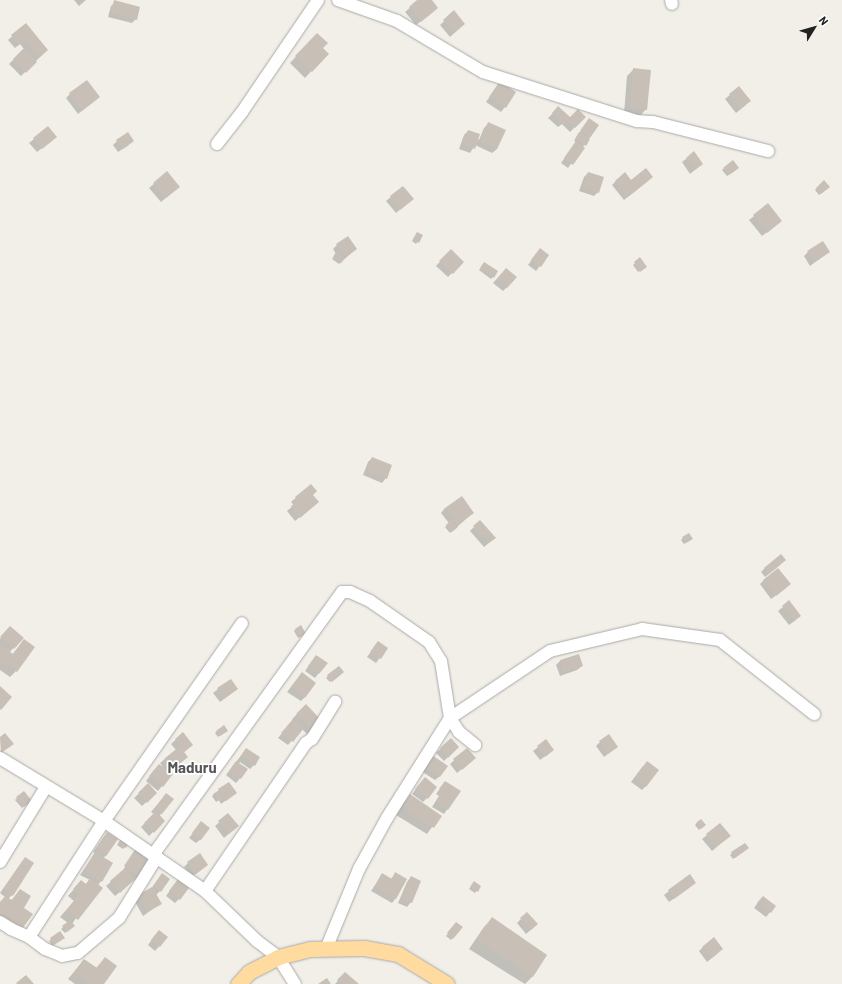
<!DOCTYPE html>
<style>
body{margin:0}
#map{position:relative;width:842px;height:984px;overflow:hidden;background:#f2efe8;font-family:Barlow,sans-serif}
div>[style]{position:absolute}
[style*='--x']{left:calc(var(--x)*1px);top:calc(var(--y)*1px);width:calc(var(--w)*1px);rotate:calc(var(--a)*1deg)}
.shadow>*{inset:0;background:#0003}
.building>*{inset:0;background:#c8bfb7}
.roads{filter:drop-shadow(0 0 1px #a9a9a9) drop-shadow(0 0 1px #a9a9a9)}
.minor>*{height:12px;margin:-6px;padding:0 6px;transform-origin:6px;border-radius:6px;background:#fff}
.major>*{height:15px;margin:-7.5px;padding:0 7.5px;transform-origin:7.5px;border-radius:7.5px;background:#ffdba0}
span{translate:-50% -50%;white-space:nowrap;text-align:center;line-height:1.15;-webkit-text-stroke:3.5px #fff;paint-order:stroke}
.quarter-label{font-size:15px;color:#555;font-weight:700}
.north{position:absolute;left:794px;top:8px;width:40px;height:40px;-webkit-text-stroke:3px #fff;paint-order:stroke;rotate:53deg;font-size:11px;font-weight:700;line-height:16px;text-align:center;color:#222}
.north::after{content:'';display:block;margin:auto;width:14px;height:18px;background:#222;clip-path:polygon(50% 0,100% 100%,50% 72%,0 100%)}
</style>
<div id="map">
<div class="shadow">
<div style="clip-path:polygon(74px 0,86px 0,79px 6px)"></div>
<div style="clip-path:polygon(419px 0,431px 0,433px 12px,416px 25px,405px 12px)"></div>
<div style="clip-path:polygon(115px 2px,136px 19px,132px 23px,108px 17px,111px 6px)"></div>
<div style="clip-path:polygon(454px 12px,460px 28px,450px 37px,440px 25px)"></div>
<div style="clip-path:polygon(26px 24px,43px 54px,21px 76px,9px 64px,24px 49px,20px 44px,15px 48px,8px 40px)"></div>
<div style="clip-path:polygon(317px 34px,322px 48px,327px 54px,305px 78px,290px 63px)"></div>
<div style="clip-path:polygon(634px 69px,646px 109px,640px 116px,624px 114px,627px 76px)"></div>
<div style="clip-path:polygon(500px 82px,505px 107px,501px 112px,486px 102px)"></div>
<div style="clip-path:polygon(739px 87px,746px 105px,736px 113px,725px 99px)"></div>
<div style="clip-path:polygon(70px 94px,99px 97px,78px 114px,66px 98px)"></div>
<div style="clip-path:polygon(558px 108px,569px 119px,585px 117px,570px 132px,562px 124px,558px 127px,548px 118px)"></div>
<div style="clip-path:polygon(589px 119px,590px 137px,568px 168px,561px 163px,576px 142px,574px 141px)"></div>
<div style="clip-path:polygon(488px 124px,504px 131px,497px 149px,492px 153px,475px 145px,470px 153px,459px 149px,464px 135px,468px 131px,479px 140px,484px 128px)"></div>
<div style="clip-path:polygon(48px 128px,51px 141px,37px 152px,29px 143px)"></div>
<div style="clip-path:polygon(117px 141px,129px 145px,118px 152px,113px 145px)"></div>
<div style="clip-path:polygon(694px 153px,702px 164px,690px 174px,682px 162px)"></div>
<div style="clip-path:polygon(732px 162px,736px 170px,727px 176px,722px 170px)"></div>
<div style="clip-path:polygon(167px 173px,174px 191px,161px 202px,149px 188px)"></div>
<div style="clip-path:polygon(588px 173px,598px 192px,594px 196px,579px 191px,584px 177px)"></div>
<div style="clip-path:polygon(616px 181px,648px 181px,624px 200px,612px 185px)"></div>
<div style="clip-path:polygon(824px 182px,826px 189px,819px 195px,815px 190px)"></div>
<div style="clip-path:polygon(403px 187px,408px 203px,396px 213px,386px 201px)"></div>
<div style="clip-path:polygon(768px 205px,776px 225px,762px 236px,749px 220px)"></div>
<div style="clip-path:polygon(417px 233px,422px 236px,416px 244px,412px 241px)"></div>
<div style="clip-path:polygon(337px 245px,356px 249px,339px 264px,332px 259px,336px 254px,333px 249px)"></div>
<div style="clip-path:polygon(451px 250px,463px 262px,448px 277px,436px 266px)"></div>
<div style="clip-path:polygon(808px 252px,829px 252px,810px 266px,804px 256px)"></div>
<div style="clip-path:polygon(536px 254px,548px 255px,536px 271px,528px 265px)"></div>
<div style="clip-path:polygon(640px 259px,644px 268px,638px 272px,633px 265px)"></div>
<div style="clip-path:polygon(483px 265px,493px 277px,491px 279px,479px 270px)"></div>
<div style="clip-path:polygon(502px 273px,507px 287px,503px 291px,493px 283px)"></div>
<div style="clip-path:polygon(372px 458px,386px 478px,382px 483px,363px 475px,368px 462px)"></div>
<div style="clip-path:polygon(311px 485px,313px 506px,295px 521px,287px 511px,294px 505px,291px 502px)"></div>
<div style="clip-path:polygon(445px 508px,473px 513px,450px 533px,445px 527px,449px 523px,441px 513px)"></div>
<div style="clip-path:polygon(474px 527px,490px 542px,484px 547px,470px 531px)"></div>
<div style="clip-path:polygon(683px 538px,689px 541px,684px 544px,681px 540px)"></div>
<div style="clip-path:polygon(781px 564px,765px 577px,761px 572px,765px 568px)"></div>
<div style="clip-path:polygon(764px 580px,786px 588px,771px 599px,760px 584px)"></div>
<div style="clip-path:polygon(783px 607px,796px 620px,789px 625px,778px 611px)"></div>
<div style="clip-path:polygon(296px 629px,303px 636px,298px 638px,294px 631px)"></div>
<div style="clip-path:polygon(6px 632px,22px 638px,9px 653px,12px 655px,24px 640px,16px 671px,10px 677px,0 670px,0 639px)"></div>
<div style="clip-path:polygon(378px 642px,387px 648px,376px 663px,367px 657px)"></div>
<div style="clip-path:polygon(312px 661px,326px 663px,315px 678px,305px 671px)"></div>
<div style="clip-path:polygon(560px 661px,582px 666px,577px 670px,560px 676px,556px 665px)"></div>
<div style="clip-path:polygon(302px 673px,305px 697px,301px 701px,287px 692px)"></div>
<div style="clip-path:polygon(341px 674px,330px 682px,326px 678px,328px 676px)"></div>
<div style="clip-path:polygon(230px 680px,237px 689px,220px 702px,213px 693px)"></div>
<div style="clip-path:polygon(306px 706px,320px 721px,307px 734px,302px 729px,288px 745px,278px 738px,293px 720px,292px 719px)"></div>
<div style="clip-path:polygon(217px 731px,225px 732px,218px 737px,215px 733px)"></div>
<div style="clip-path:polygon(183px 733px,192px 745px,183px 753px,187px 757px,169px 772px,171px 775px,158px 791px,146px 781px,155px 769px,163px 767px,160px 763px,176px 750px,171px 744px)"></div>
<div style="clip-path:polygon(451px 739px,458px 747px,444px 761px,436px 753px)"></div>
<div style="clip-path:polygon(546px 741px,548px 754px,540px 760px,533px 751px)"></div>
<div style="clip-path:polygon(600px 742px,617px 747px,604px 757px,596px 746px)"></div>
<div style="clip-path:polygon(246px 749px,254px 765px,250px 769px,240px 762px,238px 764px,247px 770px,236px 783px,226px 775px)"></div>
<div style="clip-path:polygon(467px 749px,470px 762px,457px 773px,450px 764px)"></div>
<div style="clip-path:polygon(432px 757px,440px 776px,435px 780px,421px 771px)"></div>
<div style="clip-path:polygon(643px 766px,646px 786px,642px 790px,631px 782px)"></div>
<div style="clip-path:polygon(445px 782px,459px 792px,444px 814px,432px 807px,439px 796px,436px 794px)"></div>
<div style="clip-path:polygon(421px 783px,427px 798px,423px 802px,412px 794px)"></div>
<div style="clip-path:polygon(148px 785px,156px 793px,142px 806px,134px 798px)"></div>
<div style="clip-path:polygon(219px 790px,236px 793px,221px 804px,219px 800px,216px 802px,212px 796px)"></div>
<div style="clip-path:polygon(24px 792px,29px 802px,22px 808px,15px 800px)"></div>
<div style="clip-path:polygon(410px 796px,440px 816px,427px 834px,396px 815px,404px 802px)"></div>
<div style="clip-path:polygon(162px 799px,162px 813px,159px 816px,164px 821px,149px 836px,141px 827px,154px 814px,151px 812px)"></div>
<div style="clip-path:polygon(228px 815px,233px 830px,224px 838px,215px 826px)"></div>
<div style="clip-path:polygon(700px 820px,704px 825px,699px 830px,695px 825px)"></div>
<div style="clip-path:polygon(201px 823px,201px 839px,196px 843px,189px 838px)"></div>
<div style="clip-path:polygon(107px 833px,107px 855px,103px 858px,101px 881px,72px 924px,72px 927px,65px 933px,61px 929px,68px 923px,60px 917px,74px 901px,68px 896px,81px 881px,85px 885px,90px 880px,80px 875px,95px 853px,93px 852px)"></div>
<div style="clip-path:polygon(707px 835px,725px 840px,712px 851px,702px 839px)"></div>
<div style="clip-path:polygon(120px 841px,125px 847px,123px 849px,117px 845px)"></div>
<div style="clip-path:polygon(136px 849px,139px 876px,115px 896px,106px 886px,122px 872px)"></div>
<div style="clip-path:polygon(746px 850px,733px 859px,730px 855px,732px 853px)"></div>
<div style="clip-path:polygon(25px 858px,12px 895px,8px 899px,11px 901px,20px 890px,22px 908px,15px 935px,0 925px,0 902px,5px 897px,0 893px)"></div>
<div style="clip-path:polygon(188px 863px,207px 865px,192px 877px,184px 867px)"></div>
<div style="clip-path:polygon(395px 874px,396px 898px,392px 903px,371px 891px,382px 875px,390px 880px)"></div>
<div style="clip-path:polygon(162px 875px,160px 891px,156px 895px,160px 904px,143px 916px,134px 900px,150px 890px)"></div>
<div style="clip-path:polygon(689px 875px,690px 887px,669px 902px,664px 895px)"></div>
<div style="clip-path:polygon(411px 877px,411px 902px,407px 907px,398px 903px,407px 882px)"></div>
<div style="clip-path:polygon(473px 884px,480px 886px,475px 893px,469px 889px)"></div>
<div style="clip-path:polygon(174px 885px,179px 899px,175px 903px,166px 896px)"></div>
<div style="clip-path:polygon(759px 901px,775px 906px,766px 917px,754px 908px)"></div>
<div style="clip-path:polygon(492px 918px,533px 976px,525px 984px,469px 949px,484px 927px)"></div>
<div style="clip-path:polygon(521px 919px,533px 928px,526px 934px,517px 923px)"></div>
<div style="clip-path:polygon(457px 923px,461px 927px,451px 940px,446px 936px)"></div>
<div style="clip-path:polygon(60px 933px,64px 938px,52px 946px,49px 941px)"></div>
<div style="clip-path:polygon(155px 935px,167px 937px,155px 951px,148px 945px)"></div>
<div style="clip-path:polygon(703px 947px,718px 953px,707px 962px,699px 951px)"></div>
<div style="clip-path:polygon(105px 958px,103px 984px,75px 984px,68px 979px,84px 960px,96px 968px)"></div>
<div style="clip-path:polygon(345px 973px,357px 984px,335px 984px)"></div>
</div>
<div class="building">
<div style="clip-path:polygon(114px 0,140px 7px,137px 20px,111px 13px)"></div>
<div style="clip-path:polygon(417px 0,432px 0,438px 8px,421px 22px,409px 7px)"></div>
<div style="clip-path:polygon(454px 10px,465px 24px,454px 33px,443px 20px)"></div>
<div style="clip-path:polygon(26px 23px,48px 50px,39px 58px,24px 40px,19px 45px,11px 35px)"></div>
<div style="clip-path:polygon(317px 33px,328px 43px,323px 48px,329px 54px,312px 72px,295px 56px)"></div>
<div style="clip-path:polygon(24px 48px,37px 62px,26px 73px,13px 59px)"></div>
<div style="clip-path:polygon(633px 68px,651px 70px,647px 110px,630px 108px)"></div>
<div style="clip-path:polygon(87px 80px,100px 97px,82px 111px,69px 93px)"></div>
<div style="clip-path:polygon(500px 81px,516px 92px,506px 108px,489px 97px)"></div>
<div style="clip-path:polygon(739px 86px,751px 101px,740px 109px,729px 94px)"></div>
<div style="clip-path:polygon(558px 106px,570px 117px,578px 109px,586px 117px,575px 128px,567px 120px,563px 124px,552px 113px)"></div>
<div style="clip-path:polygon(589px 118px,599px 125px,590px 138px,580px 131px)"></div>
<div style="clip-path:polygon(488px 122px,506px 130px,497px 149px,480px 142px)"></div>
<div style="clip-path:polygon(48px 126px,57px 137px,42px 149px,33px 138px)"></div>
<div style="clip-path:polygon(468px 130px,480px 134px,475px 149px,463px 145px)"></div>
<div style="clip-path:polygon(128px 132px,134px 141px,123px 149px,116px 140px)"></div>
<div style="clip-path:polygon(579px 132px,590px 139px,586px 146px,575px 139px)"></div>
<div style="clip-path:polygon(576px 141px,585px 148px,573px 165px,564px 158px)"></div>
<div style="clip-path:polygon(694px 151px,703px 164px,695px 170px,686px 158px)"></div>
<div style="clip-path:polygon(733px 160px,739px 168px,729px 175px,723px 168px)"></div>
<div style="clip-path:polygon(646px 168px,653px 177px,628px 197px,615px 181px,625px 172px,631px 180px)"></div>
<div style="clip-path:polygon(167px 171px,180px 187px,166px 198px,153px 183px)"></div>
<div style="clip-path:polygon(588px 172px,604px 177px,599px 193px,582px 187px)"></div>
<div style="clip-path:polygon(824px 180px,830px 187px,821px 194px,816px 188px)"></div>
<div style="clip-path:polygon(403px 186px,414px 199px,400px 210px,390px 196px)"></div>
<div style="clip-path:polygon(768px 203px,782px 221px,767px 233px,753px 215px)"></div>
<div style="clip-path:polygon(417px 232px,423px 235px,419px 243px,413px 239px)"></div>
<div style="clip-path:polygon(348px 236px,357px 249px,346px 257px,336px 244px)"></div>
<div style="clip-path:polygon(823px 241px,830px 252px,815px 262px,807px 251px)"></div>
<div style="clip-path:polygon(540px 248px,549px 255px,541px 267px,531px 260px)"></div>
<div style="clip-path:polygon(451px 249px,464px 262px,453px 274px,439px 261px)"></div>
<div style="clip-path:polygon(336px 252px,345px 258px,341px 263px,333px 257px)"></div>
<div style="clip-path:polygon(640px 257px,647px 267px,640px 272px,634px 262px)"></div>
<div style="clip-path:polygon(484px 262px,498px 271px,494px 278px,480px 268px)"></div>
<div style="clip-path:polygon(506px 268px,517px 277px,507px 288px,497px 279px)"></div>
<div style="clip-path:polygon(372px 457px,392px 465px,387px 479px,367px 471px)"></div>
<div style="clip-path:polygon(311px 484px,317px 491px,313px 495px,319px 502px,300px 518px,291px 506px,298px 501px,295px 497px)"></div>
<div style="clip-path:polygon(462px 496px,474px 513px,457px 525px,445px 508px)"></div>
<div style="clip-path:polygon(451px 520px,458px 527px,452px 532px,446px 525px)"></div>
<div style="clip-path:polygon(480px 520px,496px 538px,489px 543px,473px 526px)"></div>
<div style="clip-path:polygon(689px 533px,693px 539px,686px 543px,682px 537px)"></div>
<div style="clip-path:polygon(781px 554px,786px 560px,769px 574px,764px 568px)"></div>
<div style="clip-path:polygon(778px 568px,791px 584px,776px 596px,763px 580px)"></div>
<div style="clip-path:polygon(789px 600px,801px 616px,794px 621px,782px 606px)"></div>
<div style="clip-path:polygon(301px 625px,306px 634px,300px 637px,295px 629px)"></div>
<div style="clip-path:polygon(10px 626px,24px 638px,14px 649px,0 637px)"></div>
<div style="clip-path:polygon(24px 639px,35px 647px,17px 672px,6px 663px,4px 666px,0 663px,0 645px,13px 654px)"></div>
<div style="clip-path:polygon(378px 641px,388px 648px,381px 659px,370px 652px)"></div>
<div style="clip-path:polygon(579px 654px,583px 666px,564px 672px,560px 660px)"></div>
<div style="clip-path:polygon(316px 655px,328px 663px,319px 674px,308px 666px)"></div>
<div style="clip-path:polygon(339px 666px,344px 672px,332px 682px,327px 675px)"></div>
<div style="clip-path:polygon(302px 672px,316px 683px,305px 698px,291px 687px)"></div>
<div style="clip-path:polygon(231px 679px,238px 689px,224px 699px,217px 688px)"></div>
<div style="clip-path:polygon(0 686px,12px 697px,1px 710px,0 709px)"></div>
<div style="clip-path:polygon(306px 704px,322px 721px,312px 731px,296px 714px)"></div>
<div style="clip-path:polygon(293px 719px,304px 728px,293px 742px,281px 733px)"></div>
<div style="clip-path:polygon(224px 725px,228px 731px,220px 736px,216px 731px)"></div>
<div style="clip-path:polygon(183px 732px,193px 745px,184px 752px,188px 757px,172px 770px,164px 759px,180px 746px,175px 739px)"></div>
<div style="clip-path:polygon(5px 733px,14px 744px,1px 753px,0 737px)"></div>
<div style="clip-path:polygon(609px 734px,618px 747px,608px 754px,599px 741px)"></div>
<div style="clip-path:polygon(451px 738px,459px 747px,448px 758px,440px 748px)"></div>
<div style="clip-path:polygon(546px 739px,554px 750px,545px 757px,537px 746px)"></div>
<div style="clip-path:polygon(246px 748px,260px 757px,255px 766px,241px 756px)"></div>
<div style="clip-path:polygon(467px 748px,476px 758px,462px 770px,453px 759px)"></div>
<div style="clip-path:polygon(432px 755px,448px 766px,440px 777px,425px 767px)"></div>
<div style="clip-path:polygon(236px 761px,248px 769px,241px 779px,229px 771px)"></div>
<div style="clip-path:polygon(647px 761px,659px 770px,646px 787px,635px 777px)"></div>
<div style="clip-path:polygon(159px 764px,173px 774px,163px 787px,149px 776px)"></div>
<div style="clip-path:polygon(425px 777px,437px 787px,428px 799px,415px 789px)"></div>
<div style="clip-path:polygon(445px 781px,461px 791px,448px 810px,436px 802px,442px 791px,439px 789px)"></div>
<div style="clip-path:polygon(229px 782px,237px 793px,226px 801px,218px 789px)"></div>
<div style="clip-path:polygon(148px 783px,157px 793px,147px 803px,138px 793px)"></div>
<div style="clip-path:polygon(24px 791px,32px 801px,24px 807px,16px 797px)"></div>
<div style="clip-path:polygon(218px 791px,223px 798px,218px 801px,213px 794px)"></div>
<div style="clip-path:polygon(166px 793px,174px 799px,162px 814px,155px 808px)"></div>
<div style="clip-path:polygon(410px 794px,442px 816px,434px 828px,402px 809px)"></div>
<div style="clip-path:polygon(156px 811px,165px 821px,154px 833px,144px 823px)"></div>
<div style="clip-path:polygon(228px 813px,239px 826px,229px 834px,218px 821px)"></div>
<div style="clip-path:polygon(701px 819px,706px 825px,701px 829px,696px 823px)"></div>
<div style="clip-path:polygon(201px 821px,210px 828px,201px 840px,192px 833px)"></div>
<div style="clip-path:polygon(720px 823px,731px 836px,716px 847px,706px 834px)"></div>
<div style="clip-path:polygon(107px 832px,118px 839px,107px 855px,96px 848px)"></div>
<div style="clip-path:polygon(122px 838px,129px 843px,126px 848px,118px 843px)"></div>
<div style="clip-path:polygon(745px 843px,749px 848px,735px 858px,731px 852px)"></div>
<div style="clip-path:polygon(136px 848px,152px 858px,140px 877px,124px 866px)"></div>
<div style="clip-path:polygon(95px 852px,113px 863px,102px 882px,84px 870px)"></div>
<div style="clip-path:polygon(200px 853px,208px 865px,196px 874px,187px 862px)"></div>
<div style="clip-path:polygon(25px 857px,34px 863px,13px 896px,3px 889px)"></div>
<div style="clip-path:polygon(125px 868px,135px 879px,120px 893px,110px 881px)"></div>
<div style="clip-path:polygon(395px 872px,407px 879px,396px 899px,374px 887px,382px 873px,392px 879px)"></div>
<div style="clip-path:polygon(162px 873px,170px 879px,161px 892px,153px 886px)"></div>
<div style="clip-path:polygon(690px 874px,696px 883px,674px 899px,668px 890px)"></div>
<div style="clip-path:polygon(411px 876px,421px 881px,412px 903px,401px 898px)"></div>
<div style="clip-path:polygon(90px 878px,103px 888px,78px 920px,66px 911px,79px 894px,73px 889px,81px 880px,86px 884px)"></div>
<div style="clip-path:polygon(178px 879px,189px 888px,180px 900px,169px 891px)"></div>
<div style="clip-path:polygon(474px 881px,481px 886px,478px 892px,470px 887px)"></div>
<div style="clip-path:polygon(152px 887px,162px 904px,147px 912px,138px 895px)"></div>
<div style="clip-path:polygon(20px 889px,31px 896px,24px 908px,33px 914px,22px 929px,0 914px,0 903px,5px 896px,12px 900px)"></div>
<div style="clip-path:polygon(763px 896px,776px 906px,771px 913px,757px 903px)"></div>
<div style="clip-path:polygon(527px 912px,538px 924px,531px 930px,520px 918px)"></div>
<div style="clip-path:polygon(492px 917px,547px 955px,533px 977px,477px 940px)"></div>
<div style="clip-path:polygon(70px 920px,75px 926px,67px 932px,62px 926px)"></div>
<div style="clip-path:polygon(456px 922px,463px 927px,453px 939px,447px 933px)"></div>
<div style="clip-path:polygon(159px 930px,168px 937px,160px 947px,151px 940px)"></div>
<div style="clip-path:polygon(60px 931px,65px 938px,54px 945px,50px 938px)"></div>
<div style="clip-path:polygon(714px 937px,723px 949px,712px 958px,702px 947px)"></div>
<div style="clip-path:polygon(105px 957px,117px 966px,104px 984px,90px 984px,74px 972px,84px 959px,97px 968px)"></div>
<div style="clip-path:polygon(345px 972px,359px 984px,342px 984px,337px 980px)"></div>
<div style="clip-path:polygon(26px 975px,34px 984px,17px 984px,16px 983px)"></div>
<div style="clip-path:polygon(327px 978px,331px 984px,318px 984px)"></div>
</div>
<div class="roads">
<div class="minor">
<div style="--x:338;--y:0;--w:63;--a:19.6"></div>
<div style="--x:397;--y:21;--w:100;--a:30.7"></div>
<div style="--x:483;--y:72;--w:162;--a:17.7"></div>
<div style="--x:637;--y:121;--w:16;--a:4"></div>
<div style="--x:653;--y:122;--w:119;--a:14.2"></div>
<div style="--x:671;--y:0;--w:4;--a:76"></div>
<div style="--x:217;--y:144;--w:41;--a:-52"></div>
<div style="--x:242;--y:112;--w:135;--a:-55.8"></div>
<div style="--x:0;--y:758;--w:122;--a:31.2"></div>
<div style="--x:104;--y:821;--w:123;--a:34.7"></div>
<div style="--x:205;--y:891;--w:72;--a:43.9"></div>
<div style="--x:257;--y:941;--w:26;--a:37"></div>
<div style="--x:278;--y:957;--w:32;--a:58"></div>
<div style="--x:153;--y:855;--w:324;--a:-54.3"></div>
<div style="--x:342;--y:592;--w:8;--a:0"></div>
<div style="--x:350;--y:592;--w:22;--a:24"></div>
<div style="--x:370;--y:601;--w:72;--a:34.8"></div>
<div style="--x:429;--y:642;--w:22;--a:58"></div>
<div style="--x:441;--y:661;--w:58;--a:81"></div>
<div style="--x:450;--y:718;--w:17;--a:57"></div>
<div style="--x:459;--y:732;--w:21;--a:39"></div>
<div style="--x:0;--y:862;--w:88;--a:-58.5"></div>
<div style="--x:205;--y:891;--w:179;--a:-55.7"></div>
<div style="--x:306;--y:743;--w:7;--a:-34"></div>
<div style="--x:312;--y:739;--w:44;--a:-58.1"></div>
<div style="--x:0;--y:922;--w:13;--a:32"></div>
<div style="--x:11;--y:929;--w:20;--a:24"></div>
<div style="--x:29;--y:937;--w:20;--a:37"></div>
<div style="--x:45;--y:949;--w:18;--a:22"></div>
<div style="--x:62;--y:956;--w:16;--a:-11"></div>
<div style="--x:78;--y:953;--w:54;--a:-40.5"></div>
<div style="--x:119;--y:918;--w:72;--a:-58.1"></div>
<div style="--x:29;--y:937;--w:138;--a:-57.1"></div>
<div style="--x:104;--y:821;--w:241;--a:-55.1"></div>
<div style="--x:326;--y:949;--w:87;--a:-67.6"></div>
<div style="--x:359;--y:869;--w:58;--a:-61.2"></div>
<div style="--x:387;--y:818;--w:118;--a:-57.8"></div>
<div style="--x:450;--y:718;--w:120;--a:-33.8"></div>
<div style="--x:550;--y:651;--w:95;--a:-13.4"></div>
<div style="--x:642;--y:629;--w:79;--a:8"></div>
<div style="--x:720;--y:640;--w:120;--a:38.2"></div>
</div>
<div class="major">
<div style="--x:238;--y:984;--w:16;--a:-47"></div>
<div style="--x:249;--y:972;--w:33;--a:-27"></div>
<div style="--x:278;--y:957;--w:33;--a:-14"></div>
<div style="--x:310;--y:949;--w:54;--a:-1.1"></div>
<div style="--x:364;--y:948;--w:35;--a:10"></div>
<div style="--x:398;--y:954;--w:57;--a:31.5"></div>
</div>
</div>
<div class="quarter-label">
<span style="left:192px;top:768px">Maduru</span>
</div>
<div class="north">N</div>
</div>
